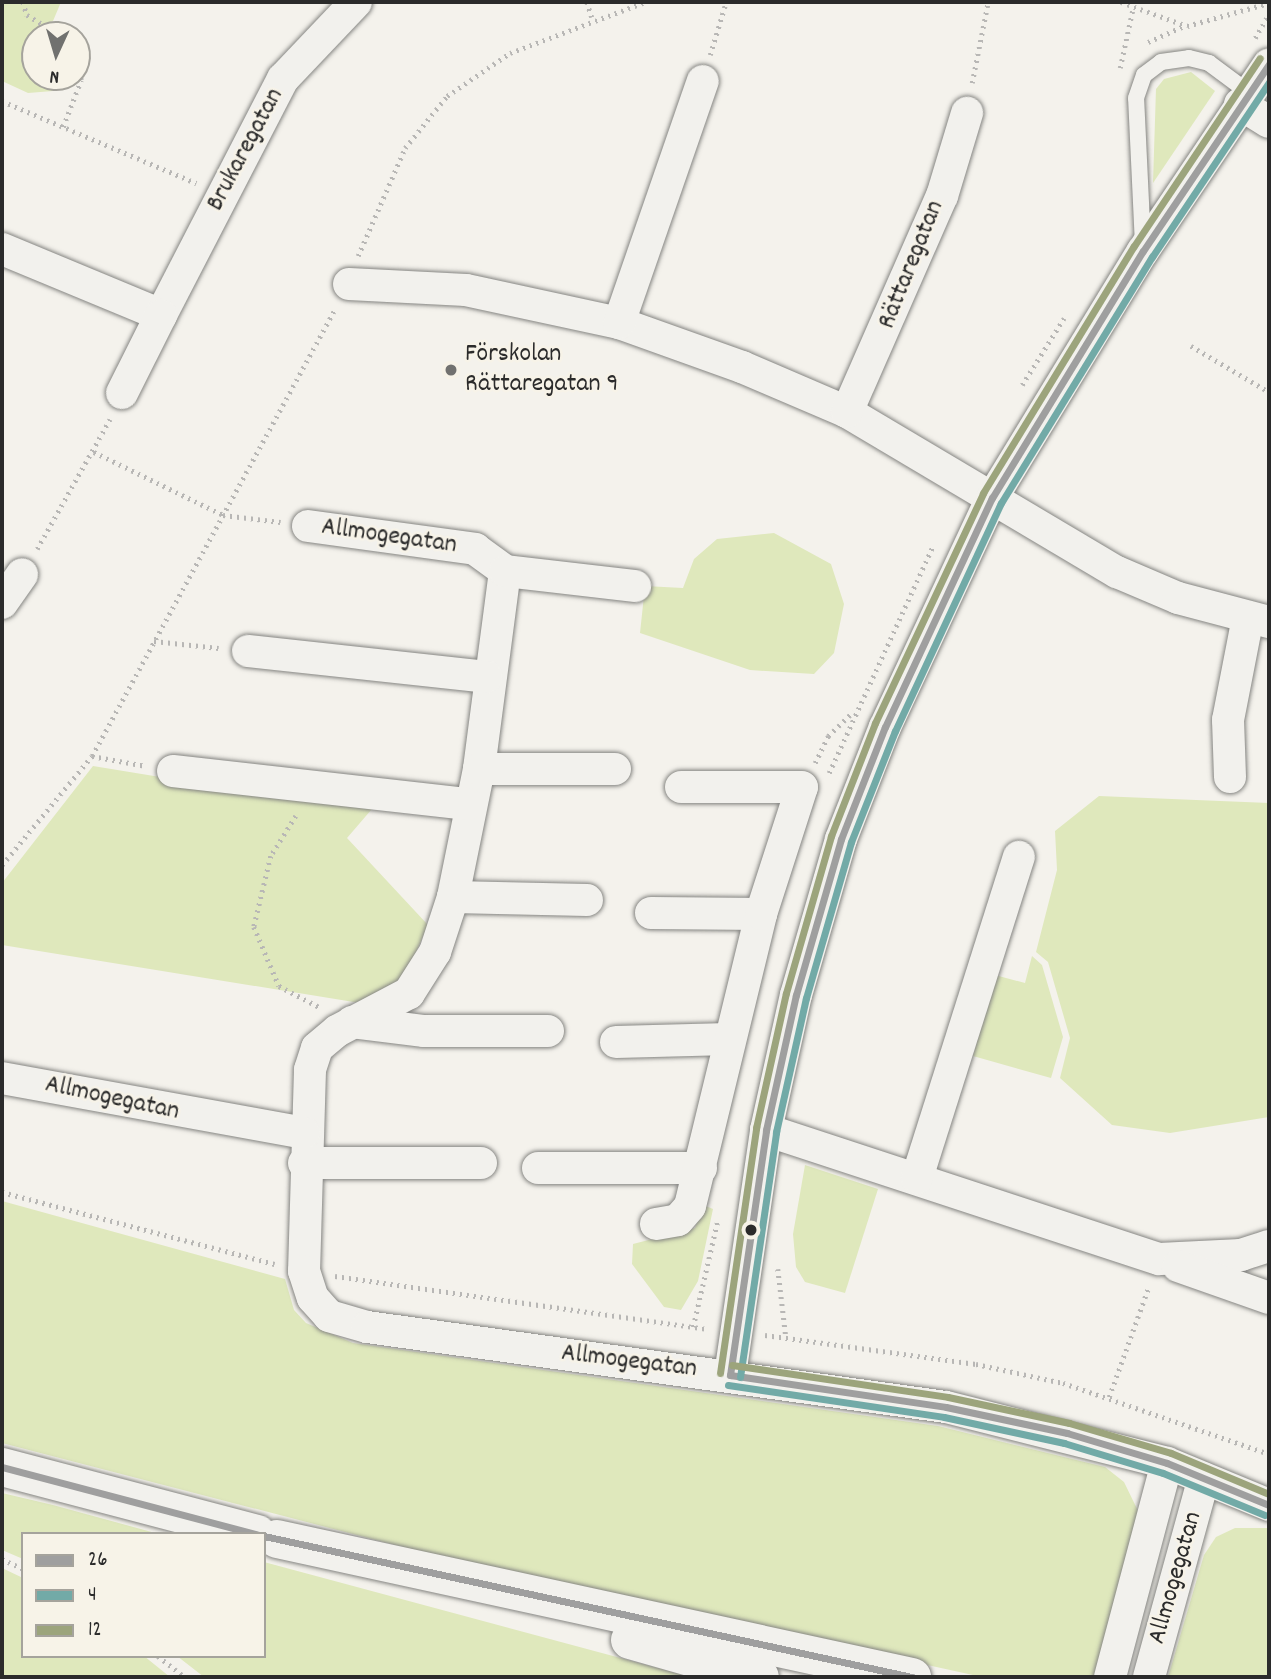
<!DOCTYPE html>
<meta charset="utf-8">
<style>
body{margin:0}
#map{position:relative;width:1271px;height:1679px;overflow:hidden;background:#f4f2ec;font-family:Dekko,sans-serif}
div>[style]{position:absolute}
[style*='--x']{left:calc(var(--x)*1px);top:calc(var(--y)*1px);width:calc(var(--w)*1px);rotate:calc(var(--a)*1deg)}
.green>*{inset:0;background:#dfe8bc}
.path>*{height:4.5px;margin-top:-2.25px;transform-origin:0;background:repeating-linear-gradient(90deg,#b8b7b5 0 2px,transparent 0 7px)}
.roads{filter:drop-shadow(0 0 2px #858582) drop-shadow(0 0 2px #858582)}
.service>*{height:16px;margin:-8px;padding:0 8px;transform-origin:8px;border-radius:8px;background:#f2f1ed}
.minor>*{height:32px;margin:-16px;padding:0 16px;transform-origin:16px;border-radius:16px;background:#f2f1ed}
.secondary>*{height:38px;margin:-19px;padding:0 19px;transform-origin:19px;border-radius:19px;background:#f2f1ed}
.bus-1>*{height:7px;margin:-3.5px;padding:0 3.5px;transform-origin:3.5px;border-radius:3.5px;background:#9f9f9f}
.bus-2>*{height:7px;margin:-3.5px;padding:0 3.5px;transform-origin:3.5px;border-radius:3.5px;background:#72aaa7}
.bus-3>*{height:7px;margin:-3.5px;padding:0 3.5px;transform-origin:3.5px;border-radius:3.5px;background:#9ca47c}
.dots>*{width:19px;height:19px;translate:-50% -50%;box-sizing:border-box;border:4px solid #f7f3e8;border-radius:50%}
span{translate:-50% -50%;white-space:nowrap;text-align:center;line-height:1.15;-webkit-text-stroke:5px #f7f3e8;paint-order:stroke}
.street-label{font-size:26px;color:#2b2b2b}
.poi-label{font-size:26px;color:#2b2b2b}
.left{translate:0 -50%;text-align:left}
.frame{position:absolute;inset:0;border:4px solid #2b2b2b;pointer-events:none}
.legend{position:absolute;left:21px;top:1532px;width:245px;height:126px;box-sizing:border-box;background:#f7f3e8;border:2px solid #a5a39c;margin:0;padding:9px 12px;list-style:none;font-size:21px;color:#2b2b2b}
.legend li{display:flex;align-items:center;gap:14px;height:35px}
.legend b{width:35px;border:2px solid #a5a39c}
.north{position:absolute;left:21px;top:21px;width:70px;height:70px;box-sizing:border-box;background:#f7f3e8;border:2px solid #a5a39c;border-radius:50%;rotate:184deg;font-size:19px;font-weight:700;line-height:28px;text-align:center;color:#2b2b2b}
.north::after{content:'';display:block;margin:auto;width:24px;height:32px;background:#71716f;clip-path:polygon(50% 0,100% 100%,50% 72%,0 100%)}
</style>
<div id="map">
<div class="green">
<div style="clip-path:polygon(2px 2px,61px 2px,53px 21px,39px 27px,49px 35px,35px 35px,35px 77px,62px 77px,53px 91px,28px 93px,2px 81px)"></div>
<div style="clip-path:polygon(1191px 72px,1215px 91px,1153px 183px,1156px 89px,1164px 79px)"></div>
<div style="clip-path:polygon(774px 533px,831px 564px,844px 604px,834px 653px,814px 674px,750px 670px,640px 633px,645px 586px,683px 588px,694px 559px,717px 539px)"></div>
<div style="clip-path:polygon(93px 766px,263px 794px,378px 802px,347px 838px,428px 925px,404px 979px,366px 1004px,2px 945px,2px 883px)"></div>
<div style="clip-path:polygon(1099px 796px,1269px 803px,1269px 1117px,1170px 1133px,1112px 1125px,1060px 1078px,1070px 1038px,1048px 962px,1036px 952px,1057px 870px,1055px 831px)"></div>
<div style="clip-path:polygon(1032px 956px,1042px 965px,1063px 1037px,1051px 1078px,973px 1056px,995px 975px,1025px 983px)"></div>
<div style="clip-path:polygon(805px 1165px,878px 1189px,845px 1293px,805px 1282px,796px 1267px,793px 1234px)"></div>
<div style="clip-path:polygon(2px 1201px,285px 1279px,294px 1310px,306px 1323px,353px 1343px,938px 1426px,1105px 1467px,1124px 1482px,1141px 1517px,1103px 1663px,1092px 1677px,982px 1677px,480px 1567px,2px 1443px)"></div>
<div style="clip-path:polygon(703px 1205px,713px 1209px,698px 1281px,681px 1310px,664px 1307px,632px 1264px,633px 1244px,695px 1228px)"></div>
<div style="clip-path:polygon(2px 1493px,53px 1505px,159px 1534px,23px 1534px,23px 1559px,2px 1550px)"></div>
<div style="clip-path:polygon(1235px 1528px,1269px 1528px,1269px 1677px,1168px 1677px,1204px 1555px,1216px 1537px)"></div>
<div style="clip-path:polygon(264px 1562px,691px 1677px,204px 1677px,177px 1656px,264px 1656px)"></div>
<div style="clip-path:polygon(2px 1568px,23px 1578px,23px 1656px,144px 1656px,170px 1677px,2px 1677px)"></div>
</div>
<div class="path">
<div style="--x:23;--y:2;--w:14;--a:73"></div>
<div style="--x:27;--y:15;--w:39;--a:31"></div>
<div style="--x:587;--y:2;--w:16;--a:72"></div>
<div style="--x:1121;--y:2;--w:70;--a:20"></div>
<div style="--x:1187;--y:26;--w:85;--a:-15.7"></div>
<div style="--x:1255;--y:38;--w:28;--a:-60"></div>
<div style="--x:1148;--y:42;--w:39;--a:-24"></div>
<div style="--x:710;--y:55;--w:55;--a:-73.2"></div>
<div style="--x:1120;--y:68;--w:61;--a:-77.8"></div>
<div style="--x:972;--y:83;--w:83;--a:-78.8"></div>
<div style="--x:2;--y:101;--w:211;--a:22.9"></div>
<div style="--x:63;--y:127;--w:50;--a:-69"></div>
<div style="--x:81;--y:80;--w:25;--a:-99"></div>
<div style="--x:358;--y:256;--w:118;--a:-66.5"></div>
<div style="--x:405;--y:148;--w:67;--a:-51.1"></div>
<div style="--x:447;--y:96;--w:76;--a:-34.3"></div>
<div style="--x:510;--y:53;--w:144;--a:-20.7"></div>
<div style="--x:1191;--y:346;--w:91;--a:30.5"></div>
<div style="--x:1022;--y:385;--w:79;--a:-57.9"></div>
<div style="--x:94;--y:452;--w:144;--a:26"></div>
<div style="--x:223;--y:515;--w:58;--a:6.9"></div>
<div style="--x:37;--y:549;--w:149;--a:-60.7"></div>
<div style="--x:154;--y:641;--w:65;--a:6.1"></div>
<div style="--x:92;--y:756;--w:55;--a:10.5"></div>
<div style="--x:815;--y:763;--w:30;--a:-64"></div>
<div style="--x:828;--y:736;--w:35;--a:-44"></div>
<div style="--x:829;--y:773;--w:250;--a:-65.4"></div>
<div style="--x:296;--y:816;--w:47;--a:122"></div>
<div style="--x:271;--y:856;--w:73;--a:103.5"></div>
<div style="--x:254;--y:927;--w:64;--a:67"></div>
<div style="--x:279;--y:986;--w:47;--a:27.6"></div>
<div style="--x:2;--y:865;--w:141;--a:-50.5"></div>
<div style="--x:92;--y:756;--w:509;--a:-61.47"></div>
<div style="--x:2;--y:1192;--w:282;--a:14.8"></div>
<div style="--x:778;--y:1269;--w:68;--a:83.3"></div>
<div style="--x:335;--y:1276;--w:377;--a:8.1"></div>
<div style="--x:693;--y:1327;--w:111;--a:-77"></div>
<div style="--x:765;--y:1335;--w:213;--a:7.8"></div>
<div style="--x:976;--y:1364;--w:89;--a:12.3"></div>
<div style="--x:1063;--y:1383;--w:218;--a:19"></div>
<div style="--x:1109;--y:1397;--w:118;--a:-70.2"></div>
<div style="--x:2;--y:1559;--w:23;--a:25"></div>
<div style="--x:158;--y:1656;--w:34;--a:38"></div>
</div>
<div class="roads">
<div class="service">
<div style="--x:1143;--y:245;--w:147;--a:-92.7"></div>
<div style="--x:1136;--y:98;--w:24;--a:-71"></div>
<div style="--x:1144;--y:75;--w:21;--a:-37"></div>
<div style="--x:1161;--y:62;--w:28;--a:-8"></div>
<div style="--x:1189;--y:58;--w:21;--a:14"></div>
<div style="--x:1209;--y:63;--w:49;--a:36.6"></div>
</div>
<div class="minor">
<div style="--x:1240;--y:104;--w:34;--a:32"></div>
<div style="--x:2;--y:249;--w:172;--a:22.5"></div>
<div style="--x:161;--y:315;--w:266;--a:-62.7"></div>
<div style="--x:283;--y:79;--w:106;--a:-46.5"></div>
<div style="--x:349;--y:284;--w:117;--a:2.9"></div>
<div style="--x:466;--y:290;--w:157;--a:12.2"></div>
<div style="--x:619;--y:323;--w:131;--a:19.7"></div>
<div style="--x:742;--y:367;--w:114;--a:23.2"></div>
<div style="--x:847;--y:412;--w:314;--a:30.7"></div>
<div style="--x:1117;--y:572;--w:66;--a:23.1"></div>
<div style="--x:1178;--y:598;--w:94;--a:14.8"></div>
<div style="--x:619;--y:323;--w:256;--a:-70.9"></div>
<div style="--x:122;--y:393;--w:87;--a:-63.4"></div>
<div style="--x:847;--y:412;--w:236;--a:-66.3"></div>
<div style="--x:942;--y:196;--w:87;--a:-73.2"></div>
<div style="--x:308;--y:526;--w:169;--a:7.8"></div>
<div style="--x:475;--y:549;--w:37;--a:36"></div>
<div style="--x:505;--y:571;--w:200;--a:97.5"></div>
<div style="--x:479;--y:769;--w:131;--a:101.5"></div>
<div style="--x:453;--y:897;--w:58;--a:108.1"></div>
<div style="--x:435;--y:952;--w:49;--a:122.4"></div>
<div style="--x:409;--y:993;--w:81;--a:152.2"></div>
<div style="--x:337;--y:1031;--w:26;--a:140"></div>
<div style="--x:317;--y:1048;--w:23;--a:108"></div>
<div style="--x:310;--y:1070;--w:201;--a:91.7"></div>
<div style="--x:304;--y:1271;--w:28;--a:72"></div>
<div style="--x:313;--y:1298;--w:24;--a:48"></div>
<div style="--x:329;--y:1316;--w:40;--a:16"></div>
<div style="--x:367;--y:1327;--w:585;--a:7.87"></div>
<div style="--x:946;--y:1407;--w:228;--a:14.2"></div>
<div style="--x:1167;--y:1463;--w:110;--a:22.4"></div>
<div style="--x:505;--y:571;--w:131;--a:6.6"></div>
<div style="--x:2;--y:603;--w:35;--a:-55"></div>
<div style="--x:248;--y:651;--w:240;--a:6.2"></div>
<div style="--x:479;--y:769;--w:136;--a:0"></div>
<div style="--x:173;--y:771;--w:297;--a:6.4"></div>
<div style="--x:1230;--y:777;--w:57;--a:-92"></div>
<div style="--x:1228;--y:720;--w:105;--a:-79"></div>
<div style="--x:453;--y:897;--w:134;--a:1.3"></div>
<div style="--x:651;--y:913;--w:110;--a:0.5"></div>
<div style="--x:352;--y:1022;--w:73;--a:7.1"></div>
<div style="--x:424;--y:1031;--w:124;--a:0"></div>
<div style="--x:616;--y:1042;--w:113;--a:-1.5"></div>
<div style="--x:2;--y:1078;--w:307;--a:10.3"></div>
<div style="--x:766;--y:1130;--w:414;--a:18.2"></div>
<div style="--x:1159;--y:1259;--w:82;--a:-2.8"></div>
<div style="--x:1241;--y:1255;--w:29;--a:-18"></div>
<div style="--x:304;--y:1163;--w:177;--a:0"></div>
<div style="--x:538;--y:1168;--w:163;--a:0"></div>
<div style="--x:917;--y:1178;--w:337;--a:-72.4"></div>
<div style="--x:656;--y:1224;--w:22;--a:-10"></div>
<div style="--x:678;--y:1220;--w:18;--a:-49"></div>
<div style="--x:690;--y:1206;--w:301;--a:-76.3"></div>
<div style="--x:761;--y:914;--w:133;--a:-72.1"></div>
<div style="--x:802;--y:787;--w:121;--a:180"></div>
<div style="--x:1178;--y:1266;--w:96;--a:19.4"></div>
<div style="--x:730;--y:1375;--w:248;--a:-81.6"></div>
<div style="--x:766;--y:1130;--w:138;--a:-77.5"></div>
<div style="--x:796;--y:995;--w:162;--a:-73.9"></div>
<div style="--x:841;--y:839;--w:120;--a:-68.6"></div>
<div style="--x:885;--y:727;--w:253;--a:-65"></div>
<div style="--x:992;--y:498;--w:289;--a:-58.6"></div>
<div style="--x:1143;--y:251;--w:225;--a:-56"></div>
<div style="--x:1110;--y:1677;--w:221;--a:-75.1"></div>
<div style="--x:1149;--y:1677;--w:206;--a:-74.6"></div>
</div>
<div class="secondary">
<div style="--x:2;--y:1467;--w:264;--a:14.7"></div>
<div style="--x:277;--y:1539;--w:650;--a:12.26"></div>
<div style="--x:630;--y:1640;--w:135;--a:15.9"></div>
</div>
</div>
<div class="bus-1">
<div style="--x:730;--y:1375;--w:248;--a:-81.6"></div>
<div style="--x:766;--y:1130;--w:138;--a:-77.5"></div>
<div style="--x:796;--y:995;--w:162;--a:-73.9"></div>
<div style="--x:841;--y:839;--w:120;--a:-68.6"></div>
<div style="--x:885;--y:727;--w:253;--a:-65"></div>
<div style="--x:992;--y:498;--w:289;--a:-58.6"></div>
<div style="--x:1143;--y:251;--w:225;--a:-56"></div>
<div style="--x:730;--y:1375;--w:218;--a:8.4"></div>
<div style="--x:946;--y:1407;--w:124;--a:12.1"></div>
<div style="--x:1067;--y:1433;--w:104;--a:16.7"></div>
<div style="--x:1167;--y:1463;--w:110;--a:22.4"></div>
<div style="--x:2;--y:1467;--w:263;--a:14.8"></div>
<div style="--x:264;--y:1536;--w:663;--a:12.28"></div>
</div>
<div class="bus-2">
<div style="--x:740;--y:1377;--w:248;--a:-81.6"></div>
<div style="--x:776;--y:1132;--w:137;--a:-77.4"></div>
<div style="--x:806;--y:998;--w:162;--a:-73.9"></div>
<div style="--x:851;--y:842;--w:119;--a:-68.4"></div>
<div style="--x:895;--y:731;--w:251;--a:-65.1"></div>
<div style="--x:1001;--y:503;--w:289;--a:-58.5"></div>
<div style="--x:1152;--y:257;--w:211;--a:-56.2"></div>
<div style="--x:728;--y:1385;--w:218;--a:8.4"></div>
<div style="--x:944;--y:1417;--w:123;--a:12.2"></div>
<div style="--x:1064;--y:1443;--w:103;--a:16.9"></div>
<div style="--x:1163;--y:1473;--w:110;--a:22.4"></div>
</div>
<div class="bus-3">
<div style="--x:732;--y:1365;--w:218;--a:8.4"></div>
<div style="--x:948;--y:1397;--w:124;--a:12.1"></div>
<div style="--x:1069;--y:1423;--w:106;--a:16.4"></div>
<div style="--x:1171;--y:1453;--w:106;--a:22.7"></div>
<div style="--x:720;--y:1373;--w:248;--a:-81.6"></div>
<div style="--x:756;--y:1128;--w:138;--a:-77.5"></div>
<div style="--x:786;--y:993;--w:163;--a:-74"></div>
<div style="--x:831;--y:836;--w:121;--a:-68.7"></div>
<div style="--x:875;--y:723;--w:254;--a:-64.8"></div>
<div style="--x:983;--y:493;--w:289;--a:-58.6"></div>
<div style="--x:1134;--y:246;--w:226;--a:-56.2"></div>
</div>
<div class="dots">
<div style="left:451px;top:370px;background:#71716f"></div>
<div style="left:751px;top:1230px;background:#2b2b2b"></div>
</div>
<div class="street-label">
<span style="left:246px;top:150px;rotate:-62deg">Brukaregatan</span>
<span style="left:912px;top:265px;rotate:-68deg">Rättaregatan</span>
<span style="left:389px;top:537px;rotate:8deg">Allmogegatan</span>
<span style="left:112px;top:1099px;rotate:12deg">Allmogegatan</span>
<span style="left:629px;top:1362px;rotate:7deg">Allmogegatan</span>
<span style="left:1176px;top:1578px;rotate:-74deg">Allmogegatan</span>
</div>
<div class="poi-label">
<span class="left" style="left:465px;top:370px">Förskolan<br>Rättaregatan 9</span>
</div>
<div class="frame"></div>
<ul class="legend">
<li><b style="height:9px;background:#9f9f9f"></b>26</li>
<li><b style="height:9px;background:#72aaa7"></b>4</li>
<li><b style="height:9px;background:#9ca47c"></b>12</li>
</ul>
<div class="north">N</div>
</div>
